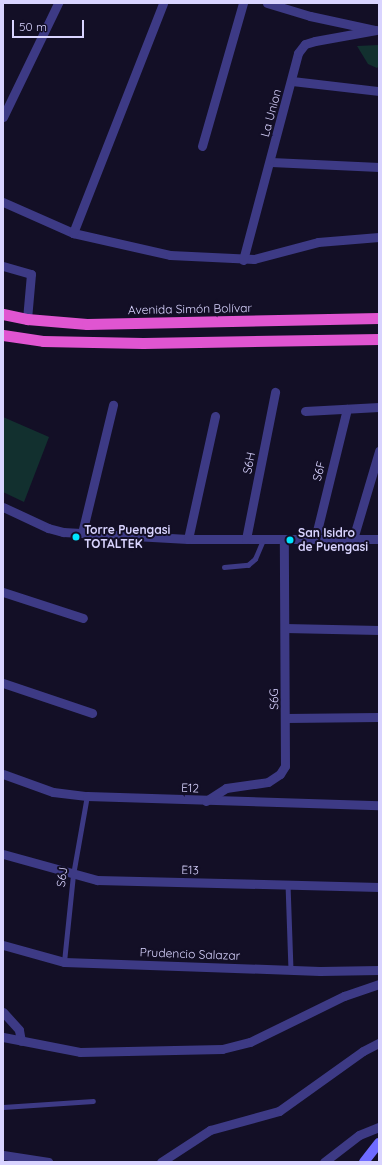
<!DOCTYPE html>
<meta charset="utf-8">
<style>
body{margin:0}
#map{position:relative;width:382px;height:1165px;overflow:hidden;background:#130f26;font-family:Quicksand,sans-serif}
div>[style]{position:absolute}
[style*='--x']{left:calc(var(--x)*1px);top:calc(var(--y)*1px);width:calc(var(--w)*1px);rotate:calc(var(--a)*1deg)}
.green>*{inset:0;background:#12302f}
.service>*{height:4.5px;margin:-2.25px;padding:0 2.25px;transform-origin:2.25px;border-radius:2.25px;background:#3d3a85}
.minor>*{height:9px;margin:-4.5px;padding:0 4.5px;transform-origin:4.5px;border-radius:4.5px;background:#3d3a85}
.secondary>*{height:10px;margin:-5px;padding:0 5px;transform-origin:5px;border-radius:5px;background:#6f6bff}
.trunk>*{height:11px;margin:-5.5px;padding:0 5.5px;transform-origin:5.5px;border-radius:5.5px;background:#e055d1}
.dots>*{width:11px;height:11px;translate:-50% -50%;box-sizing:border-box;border:2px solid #130f26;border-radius:50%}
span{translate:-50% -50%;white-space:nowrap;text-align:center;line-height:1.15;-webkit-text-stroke:4px #130f26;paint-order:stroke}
.street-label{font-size:12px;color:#d9d4ff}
.poi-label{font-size:12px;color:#d9d4ff;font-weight:700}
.left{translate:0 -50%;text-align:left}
.frame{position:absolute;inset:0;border:4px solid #d9d4ff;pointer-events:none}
.scale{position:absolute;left:12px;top:20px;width:72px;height:18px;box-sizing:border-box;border:2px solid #d9d4ff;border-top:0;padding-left:5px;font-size:12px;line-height:14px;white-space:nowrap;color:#d9d4ff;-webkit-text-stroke:3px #130f26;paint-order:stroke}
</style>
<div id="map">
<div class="green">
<div style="clip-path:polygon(379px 45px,379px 66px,377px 68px,368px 64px,357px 46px)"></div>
<div style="clip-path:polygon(3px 417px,49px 437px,24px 502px,3px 492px)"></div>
</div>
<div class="service">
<div style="--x:224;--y:567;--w:24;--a:-5"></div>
<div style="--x:248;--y:565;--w:9;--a:-41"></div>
<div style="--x:255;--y:559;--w:21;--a:-67"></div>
<div style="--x:288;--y:884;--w:85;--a:88"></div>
<div style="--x:64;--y:962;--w:87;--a:-84.1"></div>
<div style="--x:73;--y:875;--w:80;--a:-80"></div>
<div style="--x:3;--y:1107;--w:90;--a:-3.8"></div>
</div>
<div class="minor">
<div style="--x:267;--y:3;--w:45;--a:16.8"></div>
<div style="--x:310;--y:16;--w:66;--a:12.2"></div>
<div style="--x:292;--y:81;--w:88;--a:6.6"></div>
<div style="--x:3;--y:117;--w:127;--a:-64.2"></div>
<div style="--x:202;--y:146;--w:149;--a:-74"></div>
<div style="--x:271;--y:162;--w:108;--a:2.7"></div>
<div style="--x:3;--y:202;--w:77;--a:23.9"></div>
<div style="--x:73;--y:233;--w:99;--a:12.8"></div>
<div style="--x:170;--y:255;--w:84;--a:2.7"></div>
<div style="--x:254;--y:259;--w:66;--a:-14.9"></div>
<div style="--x:318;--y:242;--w:61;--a:-4.7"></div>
<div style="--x:73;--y:233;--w:247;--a:-68.6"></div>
<div style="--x:243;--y:260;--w:214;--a:-75.1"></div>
<div style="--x:298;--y:53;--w:11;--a:-52"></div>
<div style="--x:305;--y:44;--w:10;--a:-17"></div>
<div style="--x:315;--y:41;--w:62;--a:-10.2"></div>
<div style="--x:3;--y:266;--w:29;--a:16"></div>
<div style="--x:31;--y:274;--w:45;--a:95.1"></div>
<div style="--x:305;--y:411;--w:74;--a:-3.1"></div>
<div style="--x:3;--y:507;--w:50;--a:25"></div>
<div style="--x:48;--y:528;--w:16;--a:15"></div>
<div style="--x:63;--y:532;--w:125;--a:3.2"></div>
<div style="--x:188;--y:539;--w:191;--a:0"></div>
<div style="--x:82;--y:533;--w:132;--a:-76.4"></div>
<div style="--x:188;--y:539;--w:126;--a:-77.6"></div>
<div style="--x:246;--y:539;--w:150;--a:-78.8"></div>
<div style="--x:315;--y:539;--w:134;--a:-76.2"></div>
<div style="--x:353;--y:539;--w:92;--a:-73.5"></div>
<div style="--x:3;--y:592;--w:84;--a:18"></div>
<div style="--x:285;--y:628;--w:94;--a:1.2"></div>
<div style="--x:3;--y:683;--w:94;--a:18.6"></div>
<div style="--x:286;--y:718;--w:93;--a:-0.6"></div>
<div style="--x:3;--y:774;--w:53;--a:19.8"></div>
<div style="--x:53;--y:792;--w:34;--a:7"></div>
<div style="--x:87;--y:796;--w:292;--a:1.8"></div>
<div style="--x:206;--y:801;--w:24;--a:-33"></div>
<div style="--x:226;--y:788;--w:42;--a:-8.1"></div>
<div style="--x:268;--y:782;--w:14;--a:-34"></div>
<div style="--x:280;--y:774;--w:9;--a:-58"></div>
<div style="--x:285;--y:766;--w:225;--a:-90.3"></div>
<div style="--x:3;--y:854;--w:98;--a:15.5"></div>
<div style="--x:97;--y:880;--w:282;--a:1.4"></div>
<div style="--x:3;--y:945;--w:63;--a:15.6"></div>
<div style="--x:64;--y:962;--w:256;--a:2"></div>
<div style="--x:320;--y:971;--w:59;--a:-1"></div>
<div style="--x:3;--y:1012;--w:24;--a:48"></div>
<div style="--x:19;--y:1030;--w:11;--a:80"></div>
<div style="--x:3;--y:1037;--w:78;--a:11"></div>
<div style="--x:80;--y:1052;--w:142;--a:-1.2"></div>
<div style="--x:222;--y:1049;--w:29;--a:-14"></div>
<div style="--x:250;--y:1042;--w:105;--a:-26.1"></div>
<div style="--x:344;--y:996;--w:37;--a:-19"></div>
<div style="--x:3;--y:1155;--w:46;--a:8.8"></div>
<div style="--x:161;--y:1162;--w:59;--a:-33.1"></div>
<div style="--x:210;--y:1130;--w:72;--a:-15.4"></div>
<div style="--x:279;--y:1111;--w:103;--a:-35.5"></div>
<div style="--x:363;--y:1051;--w:18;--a:-27"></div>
<div style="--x:324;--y:1162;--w:44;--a:-37.6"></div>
<div style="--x:359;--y:1135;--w:22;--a:-22"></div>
</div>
<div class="secondary">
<div style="--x:364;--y:1162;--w:24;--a:-52"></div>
</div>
<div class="trunk">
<div style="--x:3;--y:314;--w:25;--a:12"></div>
<div style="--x:27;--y:319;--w:60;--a:4.8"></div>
<div style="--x:87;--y:324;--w:292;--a:-1.2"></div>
<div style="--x:3;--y:335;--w:40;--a:8.5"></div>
<div style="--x:43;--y:341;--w:100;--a:1.1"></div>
<div style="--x:143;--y:343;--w:236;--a:-1"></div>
</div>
<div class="dots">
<div style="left:76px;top:537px;background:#00e5ff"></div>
<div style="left:290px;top:540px;background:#00e5ff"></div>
</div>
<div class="street-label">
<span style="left:271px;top:113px;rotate:-75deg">La Union</span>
<span style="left:190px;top:309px;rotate:-1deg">Avenida Simón Bolívar</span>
<span style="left:249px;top:463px;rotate:-79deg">S6H</span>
<span style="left:319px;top:471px;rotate:-76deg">S6F</span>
<span style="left:274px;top:699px;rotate:-91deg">S6G</span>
<span style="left:190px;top:788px;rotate:2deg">E12</span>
<span style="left:190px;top:870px;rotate:1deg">E13</span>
<span style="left:62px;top:877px;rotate:-82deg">S6J</span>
<span style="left:190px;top:954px;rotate:2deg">Prudencio Salazar</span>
</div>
<div class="poi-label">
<span class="left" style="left:84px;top:537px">Torre Puengasi<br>TOTALTEK</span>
<span class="left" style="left:298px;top:540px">San Isidro<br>de Puengasi</span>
</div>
<div class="frame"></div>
<div class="scale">50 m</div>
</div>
